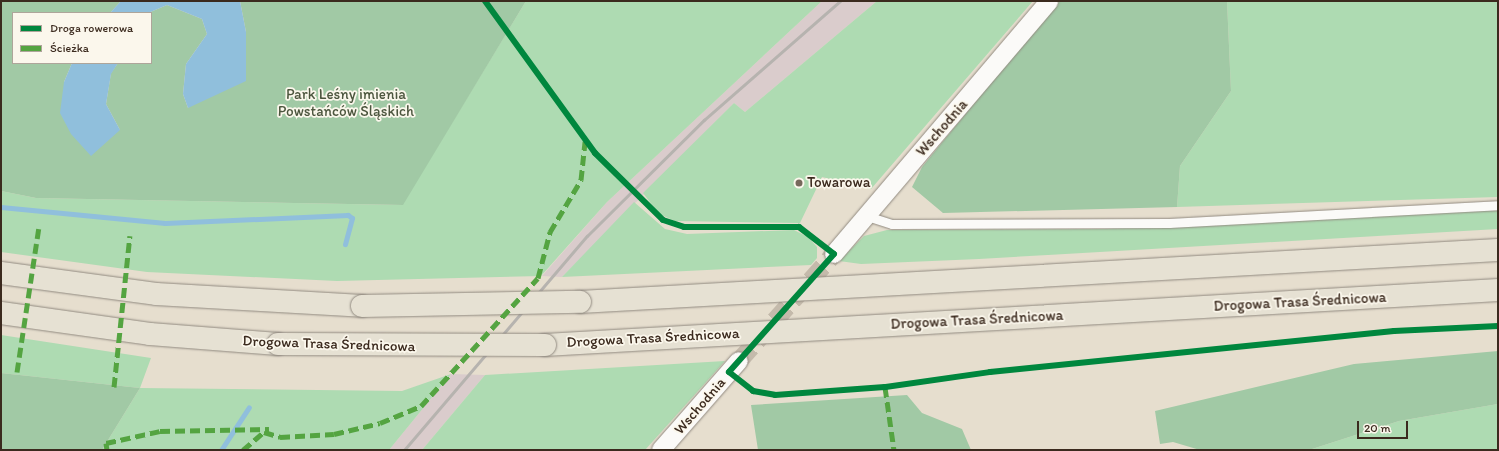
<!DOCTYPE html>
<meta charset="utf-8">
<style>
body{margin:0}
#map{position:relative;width:1499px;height:451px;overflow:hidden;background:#e6dece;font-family:Itim,sans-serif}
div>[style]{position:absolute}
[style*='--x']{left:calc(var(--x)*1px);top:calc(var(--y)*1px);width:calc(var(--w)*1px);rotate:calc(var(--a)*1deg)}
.industrial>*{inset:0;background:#dacccc}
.green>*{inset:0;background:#aedbb2}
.forest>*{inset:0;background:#a1c9a5}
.water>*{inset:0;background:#90bfdc}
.stream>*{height:5px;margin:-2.5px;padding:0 2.5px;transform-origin:2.5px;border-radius:2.5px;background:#90bfdc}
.street-tunnel>*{height:18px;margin-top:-9px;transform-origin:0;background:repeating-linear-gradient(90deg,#c4baab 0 18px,transparent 0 27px)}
.roads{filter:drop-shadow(0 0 1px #918a80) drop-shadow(0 0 1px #918a80)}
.lane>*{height:9px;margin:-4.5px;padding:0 4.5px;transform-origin:4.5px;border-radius:4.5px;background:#fbfaf8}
.street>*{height:18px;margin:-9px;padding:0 9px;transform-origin:9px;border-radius:9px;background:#fbfaf8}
.primary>*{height:22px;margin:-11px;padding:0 11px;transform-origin:11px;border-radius:11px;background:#e6e1d3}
.rail>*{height:3px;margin:-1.5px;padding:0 1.5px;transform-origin:1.5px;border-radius:1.5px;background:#b6b3af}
.bridges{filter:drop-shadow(0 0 1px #918a80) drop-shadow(0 0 1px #918a80)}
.primary-bridge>*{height:22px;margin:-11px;padding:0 11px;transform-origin:11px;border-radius:11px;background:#e6e1d3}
.quiet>*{height:5px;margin-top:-2.5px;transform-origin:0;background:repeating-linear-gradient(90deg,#54a441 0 10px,transparent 0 15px)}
.cycleway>*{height:6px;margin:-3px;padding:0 3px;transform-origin:3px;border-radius:3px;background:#00873e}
.dots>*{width:11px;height:11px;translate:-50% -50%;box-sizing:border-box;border:2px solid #fbf7ec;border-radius:50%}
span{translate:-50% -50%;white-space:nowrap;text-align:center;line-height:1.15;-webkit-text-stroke:3.5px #fbf7ec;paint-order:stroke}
.park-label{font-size:15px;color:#4c563e}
.street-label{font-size:15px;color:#3b2a1e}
.poi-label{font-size:15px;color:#3b2a1e}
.left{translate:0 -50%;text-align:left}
.frame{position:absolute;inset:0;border:2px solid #3b2a1e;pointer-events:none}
.legend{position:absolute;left:12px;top:12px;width:140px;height:52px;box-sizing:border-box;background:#fbf7ec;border:1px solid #aea59a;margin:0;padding:5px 7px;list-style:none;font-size:12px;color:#3b2a1e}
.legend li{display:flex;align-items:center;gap:8px;height:20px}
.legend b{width:20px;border:1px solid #aea59a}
.scale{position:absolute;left:1357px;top:421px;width:51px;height:18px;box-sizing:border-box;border:2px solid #3b2a1e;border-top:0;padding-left:5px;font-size:12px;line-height:14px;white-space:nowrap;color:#3b2a1e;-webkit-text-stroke:3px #fbf7ec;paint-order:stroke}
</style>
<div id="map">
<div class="industrial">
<div style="clip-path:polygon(822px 1px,877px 1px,745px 112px,734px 103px,562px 277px,542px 276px,607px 202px)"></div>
<div style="clip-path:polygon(451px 374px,485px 375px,422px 450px,389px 450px)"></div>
</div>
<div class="green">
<div style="clip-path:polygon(526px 1px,822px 1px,607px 202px,541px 276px,337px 281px,147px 272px,1px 252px,1px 191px,36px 198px,402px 205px)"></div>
<div style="clip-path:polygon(877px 1px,1033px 1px,871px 189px,822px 177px,800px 223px,675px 221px,659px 214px,643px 193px,734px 103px,745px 112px)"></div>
<div style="clip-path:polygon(1227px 1px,1498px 1px,1498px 197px,1177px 207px,1180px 166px,1231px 91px)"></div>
<div style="clip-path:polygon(634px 202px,665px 229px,687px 234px,794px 230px,808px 237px,817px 247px,817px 258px,811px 265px,562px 277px)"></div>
<div style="clip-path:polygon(1498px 209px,1498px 229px,979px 259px,861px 264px,839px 261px,864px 236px,887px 230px,1102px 229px)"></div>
<div style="clip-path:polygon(1px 335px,151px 358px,140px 388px,402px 391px,451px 374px,389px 450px,102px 450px,140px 388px,1px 373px)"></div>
<div style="clip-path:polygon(725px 361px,645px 450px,422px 450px,485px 375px)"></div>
<div style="clip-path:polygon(1498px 404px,1498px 450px,1309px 450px,1399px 421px)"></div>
</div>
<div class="forest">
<div style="clip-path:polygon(1px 1px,121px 1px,110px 13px,13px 13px,13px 63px,72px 63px,64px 82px,120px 130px,106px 104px,111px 73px,118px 63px,151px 63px,151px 13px,148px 13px,167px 5px,202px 19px,207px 34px,186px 64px,183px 94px,188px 108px,246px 32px,240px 1px,526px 1px,403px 205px,36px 198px,1px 191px)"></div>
<div style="clip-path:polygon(1058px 1px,1227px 1px,1231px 91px,1180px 166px,1177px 207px,943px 213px,912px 187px,922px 167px)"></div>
<div style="clip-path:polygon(1498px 351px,1498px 404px,1399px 421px,1309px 450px,1200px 450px,1173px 442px,1160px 444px,1155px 411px,1354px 364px)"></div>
<div style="clip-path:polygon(1px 373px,140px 388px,102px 450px,1px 450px)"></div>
<div style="clip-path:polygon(907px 395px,922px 413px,962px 429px,971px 450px,758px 450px,751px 405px)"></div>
</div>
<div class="water">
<div style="clip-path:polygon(121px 1px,240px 1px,246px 32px,246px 81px,188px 108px,183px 94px,186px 64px,207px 34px,202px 19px,167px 5px,148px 13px,110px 13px)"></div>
<div style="clip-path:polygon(72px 63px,118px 63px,111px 74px,106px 104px,120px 130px,91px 156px,71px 134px,60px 113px,64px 82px)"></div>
</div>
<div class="stream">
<div style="--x:1;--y:207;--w:165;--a:5.6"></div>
<div style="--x:165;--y:223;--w:183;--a:-2.5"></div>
<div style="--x:348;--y:215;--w:5;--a:37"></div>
<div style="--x:352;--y:218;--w:27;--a:105"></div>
<div style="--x:221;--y:450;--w:51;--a:-56.9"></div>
</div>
<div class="street-tunnel">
<div style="--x:739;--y:361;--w:143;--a:-48.4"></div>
</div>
<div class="roads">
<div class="lane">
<div style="--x:867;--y:216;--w:26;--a:18"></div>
<div style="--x:892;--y:224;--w:277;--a:-0.2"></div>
<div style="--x:1169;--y:223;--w:329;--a:-3.1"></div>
</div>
<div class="street">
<div style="--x:834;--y:254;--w:332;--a:-49.6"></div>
<div style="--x:661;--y:450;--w:118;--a:-48.8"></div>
</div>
<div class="primary">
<div style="--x:1;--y:273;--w:156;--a:7.7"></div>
<div style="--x:156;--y:294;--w:206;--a:3.3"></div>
<div style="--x:580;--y:302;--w:919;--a:-3.24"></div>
<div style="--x:1;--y:313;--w:150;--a:8"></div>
<div style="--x:150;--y:334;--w:128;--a:4.5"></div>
<div style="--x:545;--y:345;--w:955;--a:-3.3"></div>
</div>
</div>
<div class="rail">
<div style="--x:404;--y:450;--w:282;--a:-49.5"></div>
<div style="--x:587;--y:236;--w:165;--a:-44.8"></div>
<div style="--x:704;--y:120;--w:181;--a:-41.2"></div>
</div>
<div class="bridges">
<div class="primary-bridge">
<div style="--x:362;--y:306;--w:218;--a:-1.1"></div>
<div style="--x:278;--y:344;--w:267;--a:0.2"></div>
</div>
</div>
<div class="quiet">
<div style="--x:17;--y:372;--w:147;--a:-81.4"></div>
<div style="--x:114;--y:387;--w:152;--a:-84"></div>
<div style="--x:885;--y:387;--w:64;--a:81.9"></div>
<div style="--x:107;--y:450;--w:7;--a:-98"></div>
<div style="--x:106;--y:443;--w:55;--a:-12.5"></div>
<div style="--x:160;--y:431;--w:109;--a:-1.1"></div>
<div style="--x:243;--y:450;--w:28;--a:-41"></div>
<div style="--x:264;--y:432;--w:17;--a:17"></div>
<div style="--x:280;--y:437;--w:54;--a:-3.2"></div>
<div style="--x:334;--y:434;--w:47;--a:-13.4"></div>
<div style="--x:380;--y:423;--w:44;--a:-22.5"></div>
<div style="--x:421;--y:406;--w:173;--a:-47.6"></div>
<div style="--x:538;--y:278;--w:48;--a:-75.4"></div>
<div style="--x:550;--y:232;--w:61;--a:-59.2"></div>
<div style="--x:581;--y:180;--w:39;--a:-84"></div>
</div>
<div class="cycleway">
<div style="--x:485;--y:1;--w:188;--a:54.1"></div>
<div style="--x:595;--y:153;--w:95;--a:44.6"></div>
<div style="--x:663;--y:220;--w:22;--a:18"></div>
<div style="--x:684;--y:227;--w:115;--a:0"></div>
<div style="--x:799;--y:227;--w:44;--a:37.6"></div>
<div style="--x:834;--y:254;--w:158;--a:131.7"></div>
<div style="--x:729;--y:372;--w:31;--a:38"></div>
<div style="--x:753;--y:391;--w:22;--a:10"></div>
<div style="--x:775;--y:395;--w:110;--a:-4.2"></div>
<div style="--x:885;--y:387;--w:106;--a:-8.1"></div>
<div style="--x:990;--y:372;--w:406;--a:-5.8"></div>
<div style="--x:1394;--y:331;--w:104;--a:-2.8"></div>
</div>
<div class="dots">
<div style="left:799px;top:183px;background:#77695c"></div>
</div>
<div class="park-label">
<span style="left:346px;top:103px">Park Leśny imienia<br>Powstańców Śląskich</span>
</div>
<div class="street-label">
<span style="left:942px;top:128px;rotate:-49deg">Wschodnia</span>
<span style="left:1300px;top:302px;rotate:-3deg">Drogowa Trasa Średnicowa</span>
<span style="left:977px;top:320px;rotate:-3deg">Drogowa Trasa Średnicowa</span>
<span style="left:653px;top:338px;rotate:-3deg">Drogowa Trasa Średnicowa</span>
<span style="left:329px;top:344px;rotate:2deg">Drogowa Trasa Średnicowa</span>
<span style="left:700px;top:406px;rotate:-49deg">Wschodnia</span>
</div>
<div class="poi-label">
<span class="left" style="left:807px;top:183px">Towarowa</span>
</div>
<div class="frame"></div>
<ul class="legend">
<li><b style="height:5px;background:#00873e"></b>Droga rowerowa</li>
<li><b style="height:5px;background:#54a441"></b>Ścieżka</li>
</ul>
<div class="scale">20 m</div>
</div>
